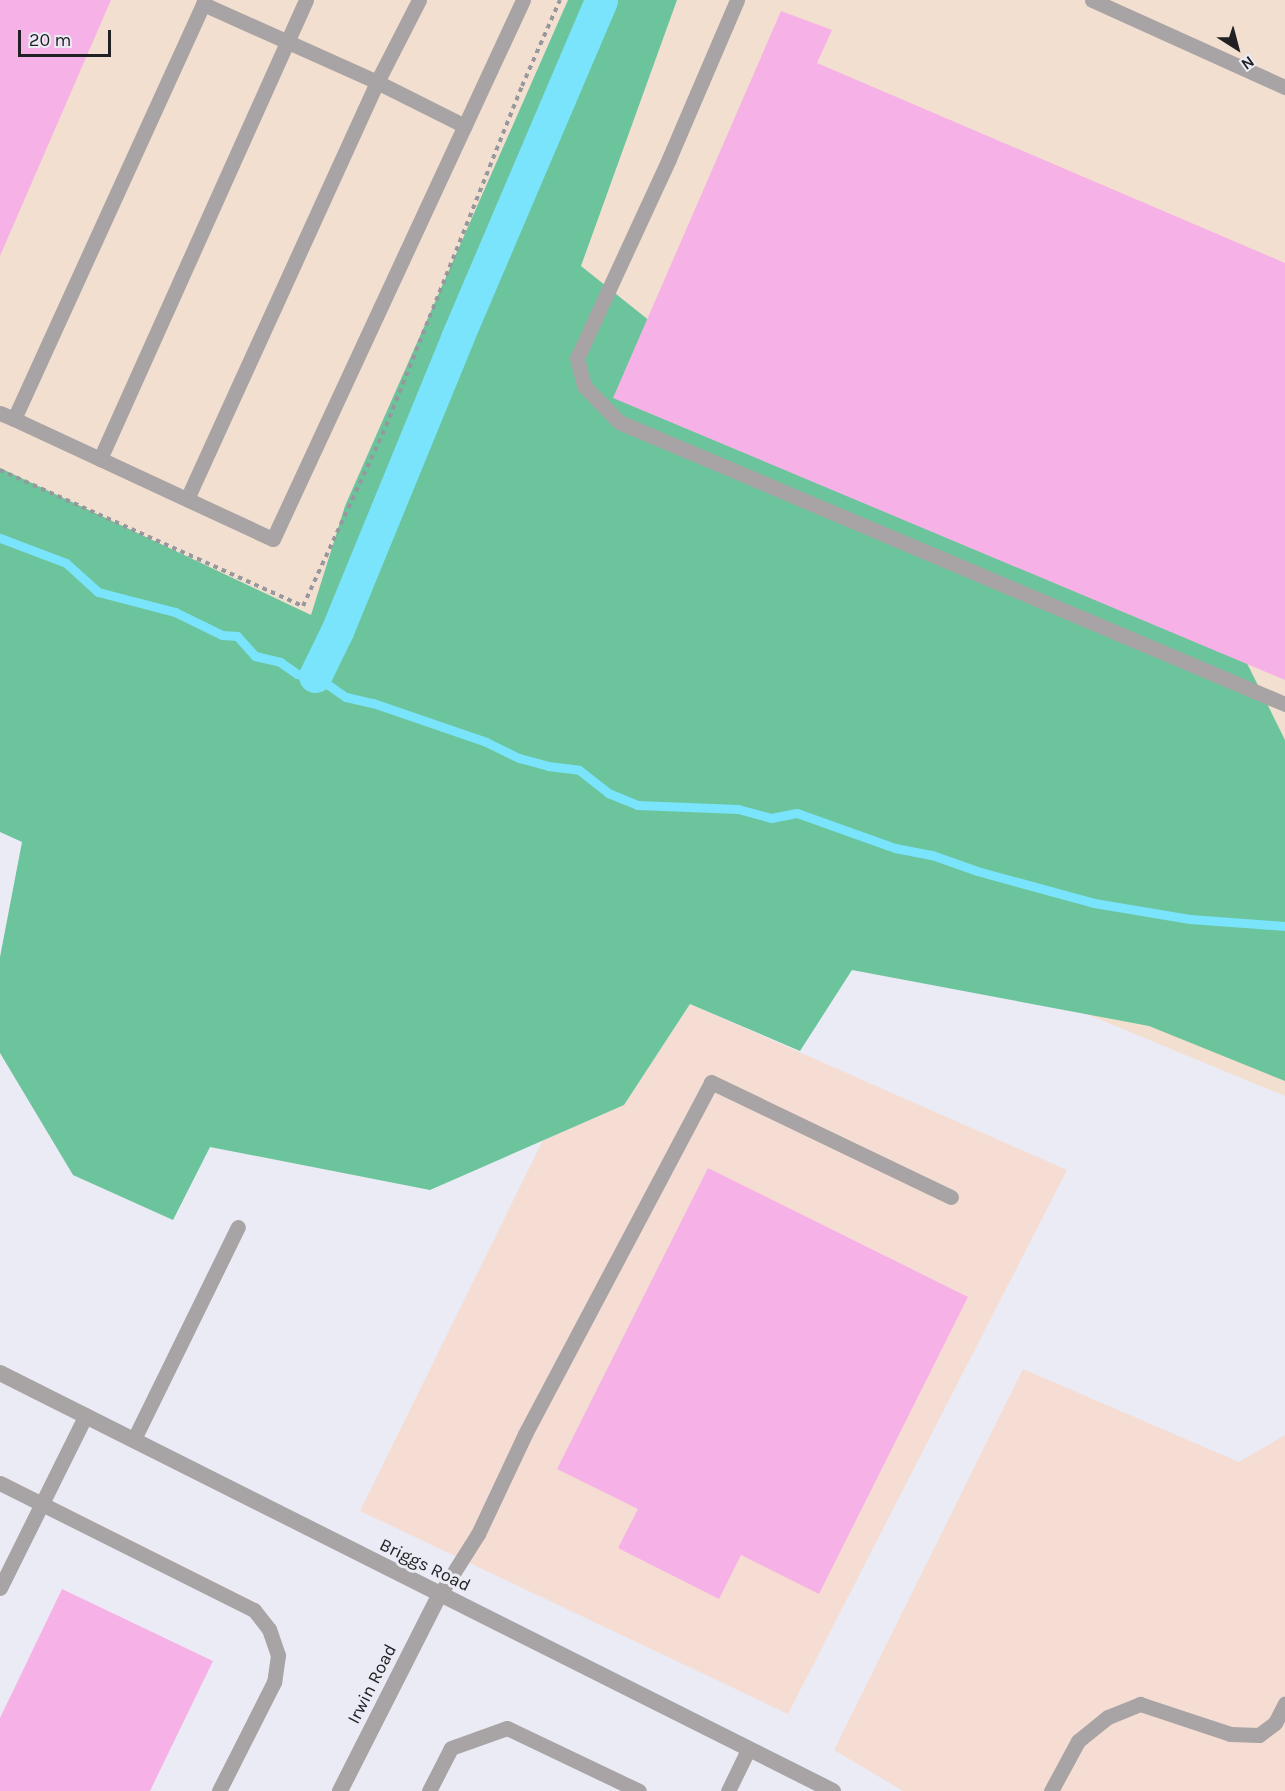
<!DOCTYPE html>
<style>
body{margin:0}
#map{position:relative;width:1285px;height:1791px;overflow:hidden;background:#ebebf5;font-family:Karla,sans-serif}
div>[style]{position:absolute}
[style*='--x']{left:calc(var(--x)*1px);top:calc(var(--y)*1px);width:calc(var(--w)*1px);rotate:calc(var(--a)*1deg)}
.commercial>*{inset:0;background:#f2dfcf}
.industrial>*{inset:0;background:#f5ddd3}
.forest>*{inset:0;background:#6cc49c}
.stream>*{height:9px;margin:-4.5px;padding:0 4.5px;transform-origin:4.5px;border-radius:4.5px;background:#7ae4fc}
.canal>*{height:33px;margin:-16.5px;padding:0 16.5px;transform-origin:16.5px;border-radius:16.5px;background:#7ae4fc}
.building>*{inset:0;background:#f6b2e6}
.path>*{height:4px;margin-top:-2px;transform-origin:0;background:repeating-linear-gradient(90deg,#97979e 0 4.5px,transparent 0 9px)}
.service>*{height:15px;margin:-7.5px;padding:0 7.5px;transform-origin:7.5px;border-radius:7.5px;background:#a8a3a4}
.minor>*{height:16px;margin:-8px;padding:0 8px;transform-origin:8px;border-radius:8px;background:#a8a3a4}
.tertiary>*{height:16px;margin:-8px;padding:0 8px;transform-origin:8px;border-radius:8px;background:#a8a3a4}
span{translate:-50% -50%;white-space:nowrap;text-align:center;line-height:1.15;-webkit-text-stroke:6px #ebebf5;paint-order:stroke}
.street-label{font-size:18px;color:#212124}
.north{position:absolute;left:1207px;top:18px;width:60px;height:60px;-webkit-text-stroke:4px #ebebf5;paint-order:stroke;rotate:144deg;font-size:16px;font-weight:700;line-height:24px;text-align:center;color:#212124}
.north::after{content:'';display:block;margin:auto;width:21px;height:27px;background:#212124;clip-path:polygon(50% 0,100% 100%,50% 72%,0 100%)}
.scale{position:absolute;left:18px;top:30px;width:93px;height:27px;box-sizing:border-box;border:3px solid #212124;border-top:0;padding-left:8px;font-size:18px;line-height:21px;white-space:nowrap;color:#212124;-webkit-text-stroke:4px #ebebf5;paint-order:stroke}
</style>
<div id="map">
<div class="commercial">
<div style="clip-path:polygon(0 0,1285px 0,1285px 1096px,692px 851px,0 540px)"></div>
</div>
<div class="industrial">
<div style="clip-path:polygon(690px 1004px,1067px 1170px,788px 1714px,360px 1511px,543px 1140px,624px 1105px)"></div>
<div style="clip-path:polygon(1023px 1369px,1239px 1462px,1285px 1435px,1285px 1791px,903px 1791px,834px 1750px)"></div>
</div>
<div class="forest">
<div style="clip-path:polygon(568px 0,677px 0,581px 266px,825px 461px,1230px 629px,1285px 740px,1285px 1081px,1149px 1026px,852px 970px,800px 1051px,690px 1004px,624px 1105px,430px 1190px,210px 1147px,173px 1220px,73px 1175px,0 1053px,0 957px,22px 842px,0 832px,0 468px,311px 615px,345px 506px)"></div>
</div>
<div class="stream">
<div style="--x:0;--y:538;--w:71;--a:20.7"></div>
<div style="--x:66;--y:563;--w:43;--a:42.2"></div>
<div style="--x:98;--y:592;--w:80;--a:14.6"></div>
<div style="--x:175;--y:612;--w:52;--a:26.1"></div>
<div style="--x:222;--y:635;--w:15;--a:4"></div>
<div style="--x:237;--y:636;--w:27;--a:48"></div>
<div style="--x:255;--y:656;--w:26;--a:13"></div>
<div style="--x:280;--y:662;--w:21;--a:35"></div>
<div style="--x:297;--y:674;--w:20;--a:9"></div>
<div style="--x:317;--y:677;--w:35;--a:35"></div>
<div style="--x:346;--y:697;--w:28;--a:13"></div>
<div style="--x:373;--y:703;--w:120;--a:19"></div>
<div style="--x:486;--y:742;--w:37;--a:26"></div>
<div style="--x:519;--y:758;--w:30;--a:15"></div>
<div style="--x:548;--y:766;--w:31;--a:7"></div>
<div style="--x:579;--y:770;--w:37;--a:38"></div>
<div style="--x:608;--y:793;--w:31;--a:22"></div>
<div style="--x:637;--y:805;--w:101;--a:2.3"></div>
<div style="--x:738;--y:809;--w:34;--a:15"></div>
<div style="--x:771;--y:818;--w:26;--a:-11"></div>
<div style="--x:797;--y:813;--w:104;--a:19.7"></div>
<div style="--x:895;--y:848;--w:38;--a:11"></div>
<div style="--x:932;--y:855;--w:48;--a:19.6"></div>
<div style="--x:977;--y:871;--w:121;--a:15.3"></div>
<div style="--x:1094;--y:903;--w:97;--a:9.5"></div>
<div style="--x:1190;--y:919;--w:95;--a:4.2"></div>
</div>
<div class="canal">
<div style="--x:315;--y:676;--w:50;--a:-63.9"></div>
<div style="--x:337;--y:631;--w:317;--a:-67.7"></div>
<div style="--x:457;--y:338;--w:367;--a:-66.9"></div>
</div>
<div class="building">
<div style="clip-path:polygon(0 0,111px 0,0 256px)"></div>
<div style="clip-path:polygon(781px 11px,832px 30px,817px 63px,1285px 263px,1285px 680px,613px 398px)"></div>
<div style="clip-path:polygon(708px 1168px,968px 1297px,819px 1594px,741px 1555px,719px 1599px,618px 1548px,638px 1509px,557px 1469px)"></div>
<div style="clip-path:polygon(62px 1589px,213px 1661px,150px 1791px,0 1791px,0 1718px)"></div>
</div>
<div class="path">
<div style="--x:0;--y:470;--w:332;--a:24.2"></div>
<div style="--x:303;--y:606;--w:198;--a:-65.2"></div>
<div style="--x:386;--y:426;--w:366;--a:-68.2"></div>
<div style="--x:522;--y:86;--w:94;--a:-66.2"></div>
</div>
<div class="service">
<div style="--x:737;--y:0;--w:173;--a:113.2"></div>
<div style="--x:669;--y:159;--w:219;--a:114.8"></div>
<div style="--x:577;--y:358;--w:29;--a:76"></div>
<div style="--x:584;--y:386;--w:50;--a:45.8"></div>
<div style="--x:619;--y:422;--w:723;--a:22.95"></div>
<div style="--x:1092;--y:0;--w:212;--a:24.3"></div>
<div style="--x:203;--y:4;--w:191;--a:24.1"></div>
<div style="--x:377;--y:82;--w:98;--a:26.6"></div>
<div style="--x:0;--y:413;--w:15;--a:23"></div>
<div style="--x:14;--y:419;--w:460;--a:-65.5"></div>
<div style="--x:14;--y:419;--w:285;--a:24.9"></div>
<div style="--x:273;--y:539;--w:594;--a:-65.12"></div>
<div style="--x:100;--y:459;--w:503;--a:-65.83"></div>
<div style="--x:187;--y:499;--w:458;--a:-65.5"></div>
<div style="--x:377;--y:82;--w:92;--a:-62.9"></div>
<div style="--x:134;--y:1439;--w:236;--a:-63.9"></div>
<div style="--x:0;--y:1483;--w:284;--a:26.6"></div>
<div style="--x:254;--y:1610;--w:24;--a:52"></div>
<div style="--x:269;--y:1629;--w:28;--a:71"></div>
<div style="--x:278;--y:1655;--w:27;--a:98"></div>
<div style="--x:274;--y:1682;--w:122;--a:116.8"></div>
<div style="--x:0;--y:1588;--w:193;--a:-63.6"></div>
<div style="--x:440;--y:1594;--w:71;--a:-57.7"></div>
<div style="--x:478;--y:1534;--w:110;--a:-64.8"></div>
<div style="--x:525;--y:1434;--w:398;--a:-62.1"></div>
<div style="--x:711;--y:1082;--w:266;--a:25.6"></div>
<div style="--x:429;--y:1791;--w:48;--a:-62.9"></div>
<div style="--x:451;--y:1748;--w:59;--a:-19.7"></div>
<div style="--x:507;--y:1728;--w:146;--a:25.5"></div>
<div style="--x:728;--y:1791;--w:46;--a:-64"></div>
<div style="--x:1051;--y:1791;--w:57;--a:-61.6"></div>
<div style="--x:1078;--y:1741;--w:38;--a:-39"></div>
<div style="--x:1108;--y:1717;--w:35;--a:-22"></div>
<div style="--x:1140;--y:1704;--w:95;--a:18.4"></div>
<div style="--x:1230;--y:1734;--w:29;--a:2"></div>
<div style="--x:1259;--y:1735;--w:20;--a:-37"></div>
<div style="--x:1275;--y:1723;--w:22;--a:-63"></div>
</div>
<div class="minor">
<div style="--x:340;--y:1791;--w:221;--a:-63.1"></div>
</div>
<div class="tertiary">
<div style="--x:0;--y:1373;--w:932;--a:26.65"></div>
</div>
<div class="street-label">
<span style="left:425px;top:1565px;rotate:26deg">Briggs Road</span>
<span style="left:372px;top:1684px;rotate:-63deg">Irwin Road</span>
</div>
<div class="north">N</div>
<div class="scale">20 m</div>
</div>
